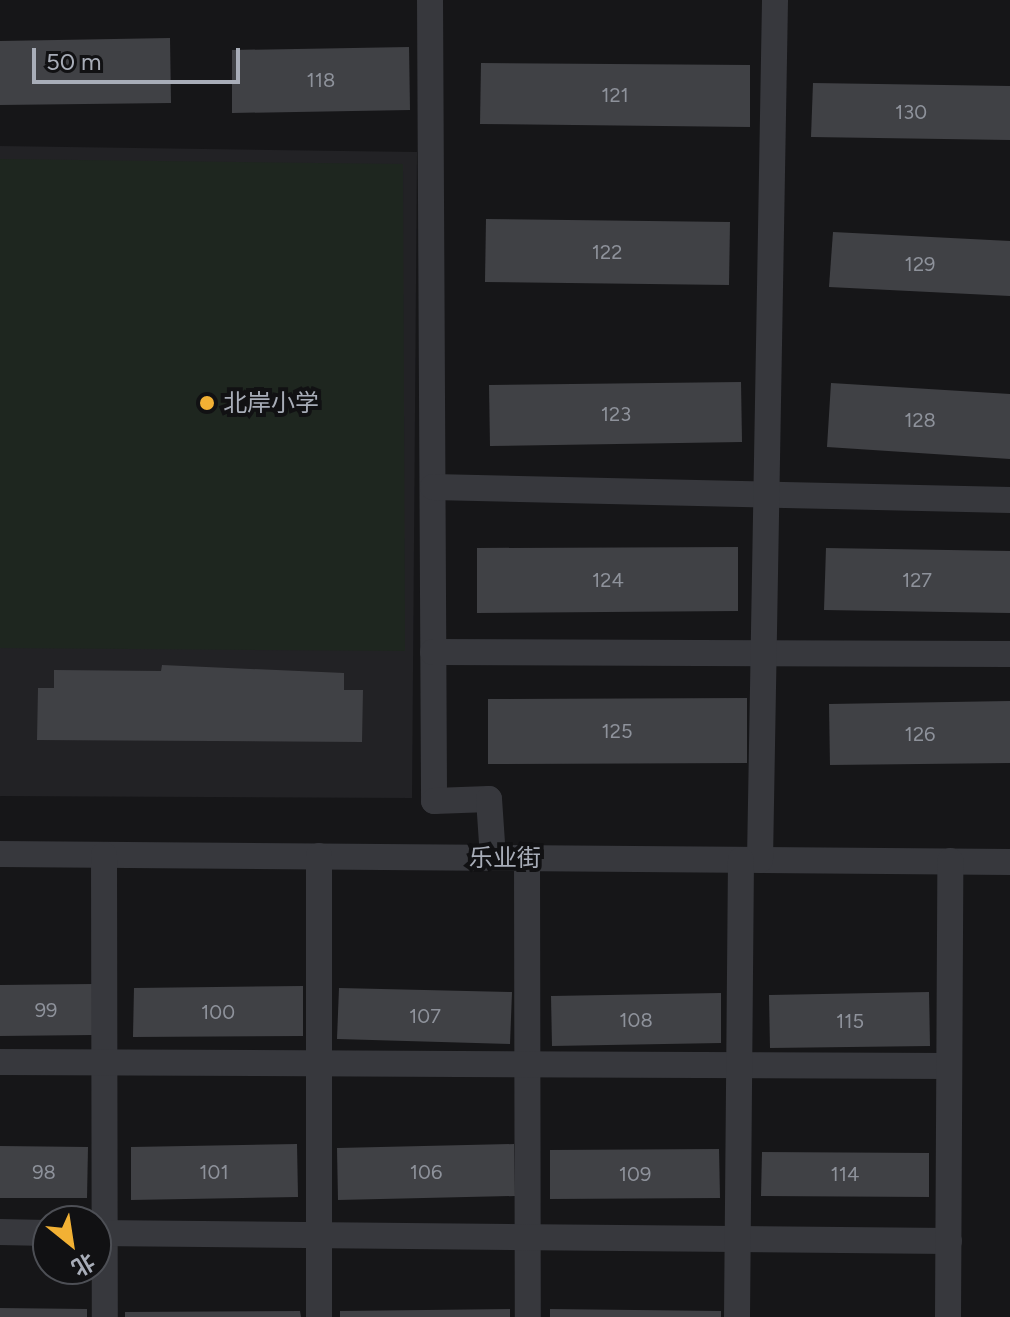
<!DOCTYPE html>
<meta charset="utf-8">
<style>
body{margin:0}
#map{position:relative;width:1010px;height:1317px;overflow:hidden;background:#161618;font-family:Figtree,"Noto Sans SC",sans-serif}
div>[style]{position:absolute}
[style*='--x']{left:calc(var(--x)*1px);top:calc(var(--y)*1px);width:calc(var(--w)*1px);rotate:calc(var(--a)*1deg)}
.built>*{inset:0;background:#222225}
.green>*{inset:0;background:#1e261f}
.building>*{inset:0;background:#404145}
.minor>*{height:26px;margin:-13px;padding:0 13px;transform-origin:13px;border-radius:13px;background:#37383d}
.dots>*{width:22px;height:22px;translate:-50% -50%;box-sizing:border-box;border:4px solid #111113;border-radius:50%}
span{translate:-50% -50%;white-space:nowrap;text-align:center;line-height:1.15;-webkit-text-stroke:8px #111113;paint-order:stroke}
.number-label{font-size:20px;color:#8e929b}
.number-label span{-webkit-text-stroke-width:0}
.poi-label{font-size:24px;color:#a8adb8}
.left{translate:0 -50%;text-align:left}
.street-label{font-size:24px;color:#a8adb8}
.north{position:absolute;left:32px;top:1205px;width:80px;height:80px;box-sizing:border-box;background:#111113;border:2px solid #4d4f55;border-radius:50%;rotate:150deg;font-size:22px;font-weight:700;line-height:32px;text-align:center;color:#a8adb8}
.north::after{content:'';display:block;margin:auto;width:28px;height:36px;background:#f2b134;clip-path:polygon(50% 0,100% 100%,50% 72%,0 100%)}
.scale{position:absolute;left:32px;top:48px;width:208px;height:36px;box-sizing:border-box;border:4px solid #a8adb8;border-top:0;padding-left:10px;font-size:24px;line-height:28px;white-space:nowrap;color:#a8adb8;-webkit-text-stroke:6px #111113;paint-order:stroke}
</style>
<div id="map">
<div class="built">
<div style="clip-path:polygon(0 146px,417px 152px,412px 798px,0 796px)"></div>
</div>
<div class="green">
<div style="clip-path:polygon(0 159px,403px 164px,405px 651px,0 648px)"></div>
</div>
<div class="building">
<div style="clip-path:polygon(170px 38px,171px 103px,0 105px,0 41px)"></div>
<div style="clip-path:polygon(409px 47px,410px 110px,232px 113px,232px 50px)"></div>
<div style="clip-path:polygon(481px 63px,750px 65px,750px 127px,480px 124px)"></div>
<div style="clip-path:polygon(813px 83px,1010px 86px,1010px 140px,811px 137px)"></div>
<div style="clip-path:polygon(486px 219px,730px 222px,729px 285px,485px 282px)"></div>
<div style="clip-path:polygon(833px 232px,1010px 241px,1010px 296px,829px 287px)"></div>
<div style="clip-path:polygon(741px 382px,742px 442px,490px 446px,489px 385px)"></div>
<div style="clip-path:polygon(831px 383px,1010px 394px,1010px 459px,827px 447px)"></div>
<div style="clip-path:polygon(738px 547px,738px 611px,477px 613px,477px 548px)"></div>
<div style="clip-path:polygon(826px 548px,1010px 551px,1010px 613px,824px 610px)"></div>
<div style="clip-path:polygon(162px 665px,344px 673px,344px 690px,363px 690px,362px 742px,37px 740px,38px 688px,54px 688px,54px 670px,161px 671px)"></div>
<div style="clip-path:polygon(747px 698px,747px 763px,488px 764px,488px 699px)"></div>
<div style="clip-path:polygon(1010px 701px,1010px 763px,830px 765px,829px 704px)"></div>
<div style="clip-path:polygon(93px 984px,93px 1035px,0 1036px,0 985px)"></div>
<div style="clip-path:polygon(303px 986px,303px 1036px,133px 1037px,134px 988px)"></div>
<div style="clip-path:polygon(339px 988px,512px 992px,510px 1044px,337px 1039px)"></div>
<div style="clip-path:polygon(929px 992px,930px 1046px,770px 1048px,769px 995px)"></div>
<div style="clip-path:polygon(721px 993px,721px 1043px,552px 1046px,551px 996px)"></div>
<div style="clip-path:polygon(297px 1144px,298px 1197px,131px 1200px,131px 1147px)"></div>
<div style="clip-path:polygon(514px 1144px,515px 1196px,338px 1200px,337px 1148px)"></div>
<div style="clip-path:polygon(0 1146px,88px 1147px,87px 1198px,0 1198px)"></div>
<div style="clip-path:polygon(719px 1149px,720px 1198px,550px 1199px,550px 1150px)"></div>
<div style="clip-path:polygon(762px 1152px,929px 1153px,929px 1197px,761px 1196px)"></div>
<div style="clip-path:polygon(0 1308px,87px 1309px,87px 1317px,0 1317px)"></div>
<div style="clip-path:polygon(510px 1309px,510px 1317px,340px 1317px,340px 1311px)"></div>
<div style="clip-path:polygon(550px 1309px,721px 1311px,721px 1317px,550px 1317px)"></div>
<div style="clip-path:polygon(300px 1311px,301px 1317px,125px 1317px,125px 1312px)"></div>
</div>
<div class="minor">
<div style="--x:430;--y:0;--w:801;--a:89.71"></div>
<div style="--x:434;--y:801;--w:55;--a:-2.1"></div>
<div style="--x:489;--y:799;--w:59;--a:86.1"></div>
<div style="--x:433;--y:487;--w:577;--a:1.29"></div>
<div style="--x:433;--y:652;--w:577;--a:0.2"></div>
<div style="--x:0;--y:854;--w:1010;--a:0.45"></div>
<div style="--x:104;--y:855;--w:462;--a:89.9"></div>
<div style="--x:527;--y:858;--w:459;--a:89.9"></div>
<div style="--x:760;--y:860;--w:860;--a:-89"></div>
<div style="--x:0;--y:1062;--w:949;--a:0.24"></div>
<div style="--x:0;--y:1232;--w:48;--a:1.2"></div>
<div style="--x:96;--y:1233;--w:853;--a:0.54"></div>
<div style="--x:319;--y:1317;--w:461;--a:-90"></div>
<div style="--x:737;--y:1317;--w:457;--a:-89.5"></div>
<div style="--x:948;--y:1317;--w:456;--a:-89.7"></div>
</div>
<div class="dots">
<div style="left:207px;top:403px;background:#f2b134"></div>
</div>
<div class="number-label">
<span style="left:321px;top:80px">118</span>
<span style="left:615px;top:95px">121</span>
<span style="left:911px;top:112px">130</span>
<span style="left:607px;top:252px">122</span>
<span style="left:920px;top:264px">129</span>
<span style="left:616px;top:414px">123</span>
<span style="left:920px;top:420px">128</span>
<span style="left:608px;top:580px">124</span>
<span style="left:917px;top:580px">127</span>
<span style="left:617px;top:731px">125</span>
<span style="left:920px;top:734px">126</span>
<span style="left:46px;top:1010px">99</span>
<span style="left:218px;top:1012px">100</span>
<span style="left:425px;top:1016px">107</span>
<span style="left:636px;top:1020px">108</span>
<span style="left:850px;top:1021px">115</span>
<span style="left:44px;top:1172px">98</span>
<span style="left:214px;top:1172px">101</span>
<span style="left:426px;top:1172px">106</span>
<span style="left:635px;top:1174px">109</span>
<span style="left:845px;top:1174px">114</span>
</div>
<div class="poi-label">
<span class="left" style="left:223px;top:403px">北岸小学</span>
</div>
<div class="street-label">
<span style="left:505px;top:858px">乐业街</span>
</div>
<div class="north">北</div>
<div class="scale">50 m</div>
</div>
